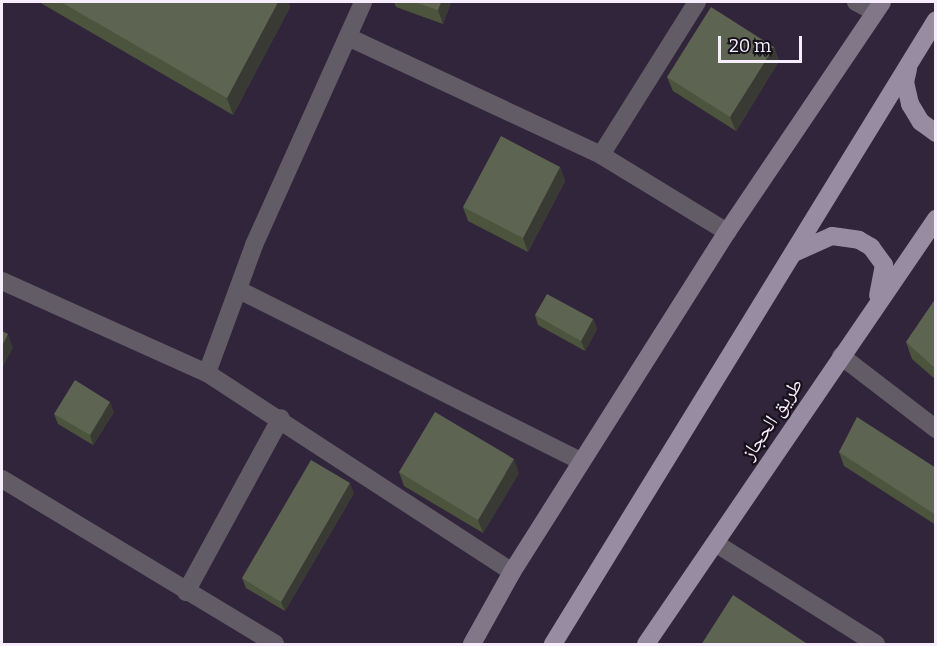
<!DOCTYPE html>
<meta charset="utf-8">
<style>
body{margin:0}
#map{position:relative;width:937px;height:646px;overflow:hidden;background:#31253b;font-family:Bitter,"Noto Naskh Arabic",serif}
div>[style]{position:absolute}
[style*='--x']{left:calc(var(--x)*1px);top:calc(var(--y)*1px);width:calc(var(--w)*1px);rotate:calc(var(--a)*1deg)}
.street>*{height:18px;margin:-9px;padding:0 9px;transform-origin:9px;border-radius:9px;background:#625c67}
.secondary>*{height:18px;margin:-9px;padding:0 9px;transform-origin:9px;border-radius:9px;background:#817789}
.primary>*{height:18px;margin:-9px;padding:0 9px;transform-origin:9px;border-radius:9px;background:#988ca3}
.wall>*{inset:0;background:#4c543d}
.shaded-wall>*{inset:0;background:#393a34}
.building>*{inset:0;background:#5e6452}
span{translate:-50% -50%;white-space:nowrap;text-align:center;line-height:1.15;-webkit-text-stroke:4.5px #16111b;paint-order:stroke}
.street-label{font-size:20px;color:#f6eefd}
.frame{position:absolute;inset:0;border:3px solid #f6eefd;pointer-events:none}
.scale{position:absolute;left:718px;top:36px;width:84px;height:27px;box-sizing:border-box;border:3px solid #f6eefd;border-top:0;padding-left:8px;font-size:18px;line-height:21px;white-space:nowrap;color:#f6eefd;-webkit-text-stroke:4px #16111b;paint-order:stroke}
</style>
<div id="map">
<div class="street">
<div style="--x:856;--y:2;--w:21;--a:28"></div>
<div style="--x:348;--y:37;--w:279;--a:25"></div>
<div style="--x:601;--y:155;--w:148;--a:31.4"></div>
<div style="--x:601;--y:155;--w:181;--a:-57.9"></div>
<div style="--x:2;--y:281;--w:225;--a:24.2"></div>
<div style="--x:207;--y:373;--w:364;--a:33.1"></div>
<div style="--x:239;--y:290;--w:382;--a:26.6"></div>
<div style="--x:841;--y:356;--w:120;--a:37.5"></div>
<div style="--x:207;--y:373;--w:136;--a:-69.8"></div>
<div style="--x:254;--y:245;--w:266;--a:-65.8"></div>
<div style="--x:2;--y:479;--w:319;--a:31.1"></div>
<div style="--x:715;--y:543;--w:190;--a:32.1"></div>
<div style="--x:186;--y:592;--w:198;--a:-61.4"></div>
</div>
<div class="secondary">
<div style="--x:472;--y:644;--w:82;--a:-60.9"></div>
<div style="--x:512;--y:572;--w:402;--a:-57.7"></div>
<div style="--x:727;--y:232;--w:277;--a:-56"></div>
</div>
<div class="primary">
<div style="--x:908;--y:69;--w:13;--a:103"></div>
<div style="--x:905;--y:82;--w:23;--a:77"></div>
<div style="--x:910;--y:104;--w:21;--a:59"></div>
<div style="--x:921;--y:122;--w:19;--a:36"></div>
<div style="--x:796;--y:252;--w:39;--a:-24"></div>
<div style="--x:832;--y:236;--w:27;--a:8"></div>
<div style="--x:859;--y:240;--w:14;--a:30"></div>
<div style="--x:871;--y:247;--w:22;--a:54"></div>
<div style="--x:884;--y:265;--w:31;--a:101"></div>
<div style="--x:553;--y:644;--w:732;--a:-58.46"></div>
<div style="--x:646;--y:644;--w:515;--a:-55.69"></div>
</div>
<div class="wall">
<div style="clip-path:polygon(39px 2px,288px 2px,290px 7px,233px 115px)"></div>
<div style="clip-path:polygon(394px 2px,451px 2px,443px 24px,396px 7px)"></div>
<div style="clip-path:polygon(774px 47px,779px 61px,736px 131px,673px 91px,667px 77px)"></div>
<div style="clip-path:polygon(560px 167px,565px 181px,528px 252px,468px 221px,463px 207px)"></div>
<div style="clip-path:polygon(936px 298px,936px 380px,912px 359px,906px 342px)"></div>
<div style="clip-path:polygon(535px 315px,593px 319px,597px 329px,585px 351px,538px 325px)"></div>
<div style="clip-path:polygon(114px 412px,93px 445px,58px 424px,54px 414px)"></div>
<div style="clip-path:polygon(839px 452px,936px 468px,936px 525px,844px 466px)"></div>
<div style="clip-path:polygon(399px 472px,519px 473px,483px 533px,404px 486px)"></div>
<div style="clip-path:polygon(354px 493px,285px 611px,246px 588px,242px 578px)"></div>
</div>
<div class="shaded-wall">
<div style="clip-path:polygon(278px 2px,288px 2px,290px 7px,233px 115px,227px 98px)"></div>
<div style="clip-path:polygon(441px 2px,451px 2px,443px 24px,438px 10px)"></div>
<div style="clip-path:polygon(774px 47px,779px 61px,736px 131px,730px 117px)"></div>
<div style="clip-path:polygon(560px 167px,565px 181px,528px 252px,523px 238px)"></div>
<div style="clip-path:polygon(593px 319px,597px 329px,585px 351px,581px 341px)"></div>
<div style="clip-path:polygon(8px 334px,13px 348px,2px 369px,2px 346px)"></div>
<div style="clip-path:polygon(110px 402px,114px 412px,93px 445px,90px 435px)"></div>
<div style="clip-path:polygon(514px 459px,519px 473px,483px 533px,478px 520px)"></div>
<div style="clip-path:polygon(350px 483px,354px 493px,285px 611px,281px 602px)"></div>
</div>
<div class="building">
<div style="clip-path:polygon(61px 2px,278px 2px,227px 98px)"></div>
<div style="clip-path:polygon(414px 2px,441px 2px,438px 10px)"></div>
<div style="clip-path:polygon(711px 7px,774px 47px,730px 117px,667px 77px)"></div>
<div style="clip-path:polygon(501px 136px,560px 167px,523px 238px,463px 207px)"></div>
<div style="clip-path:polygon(547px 294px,593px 319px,581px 341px,535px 315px)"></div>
<div style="clip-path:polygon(936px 298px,936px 369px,906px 342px)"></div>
<div style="clip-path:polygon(2px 331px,8px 334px,2px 346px)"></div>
<div style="clip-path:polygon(75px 380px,110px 402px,90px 435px,54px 414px)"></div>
<div style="clip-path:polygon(435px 412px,514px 459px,478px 520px,399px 472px)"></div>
<div style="clip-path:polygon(857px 417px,936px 468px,936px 515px,839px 452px)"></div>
<div style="clip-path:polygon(311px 460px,350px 483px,281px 602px,242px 578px)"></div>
<div style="clip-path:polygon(733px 595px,809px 645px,701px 645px)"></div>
</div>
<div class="street-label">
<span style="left:772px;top:419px;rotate:-56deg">طريق الحجاز</span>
</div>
<div class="frame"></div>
<div class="scale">20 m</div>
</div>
